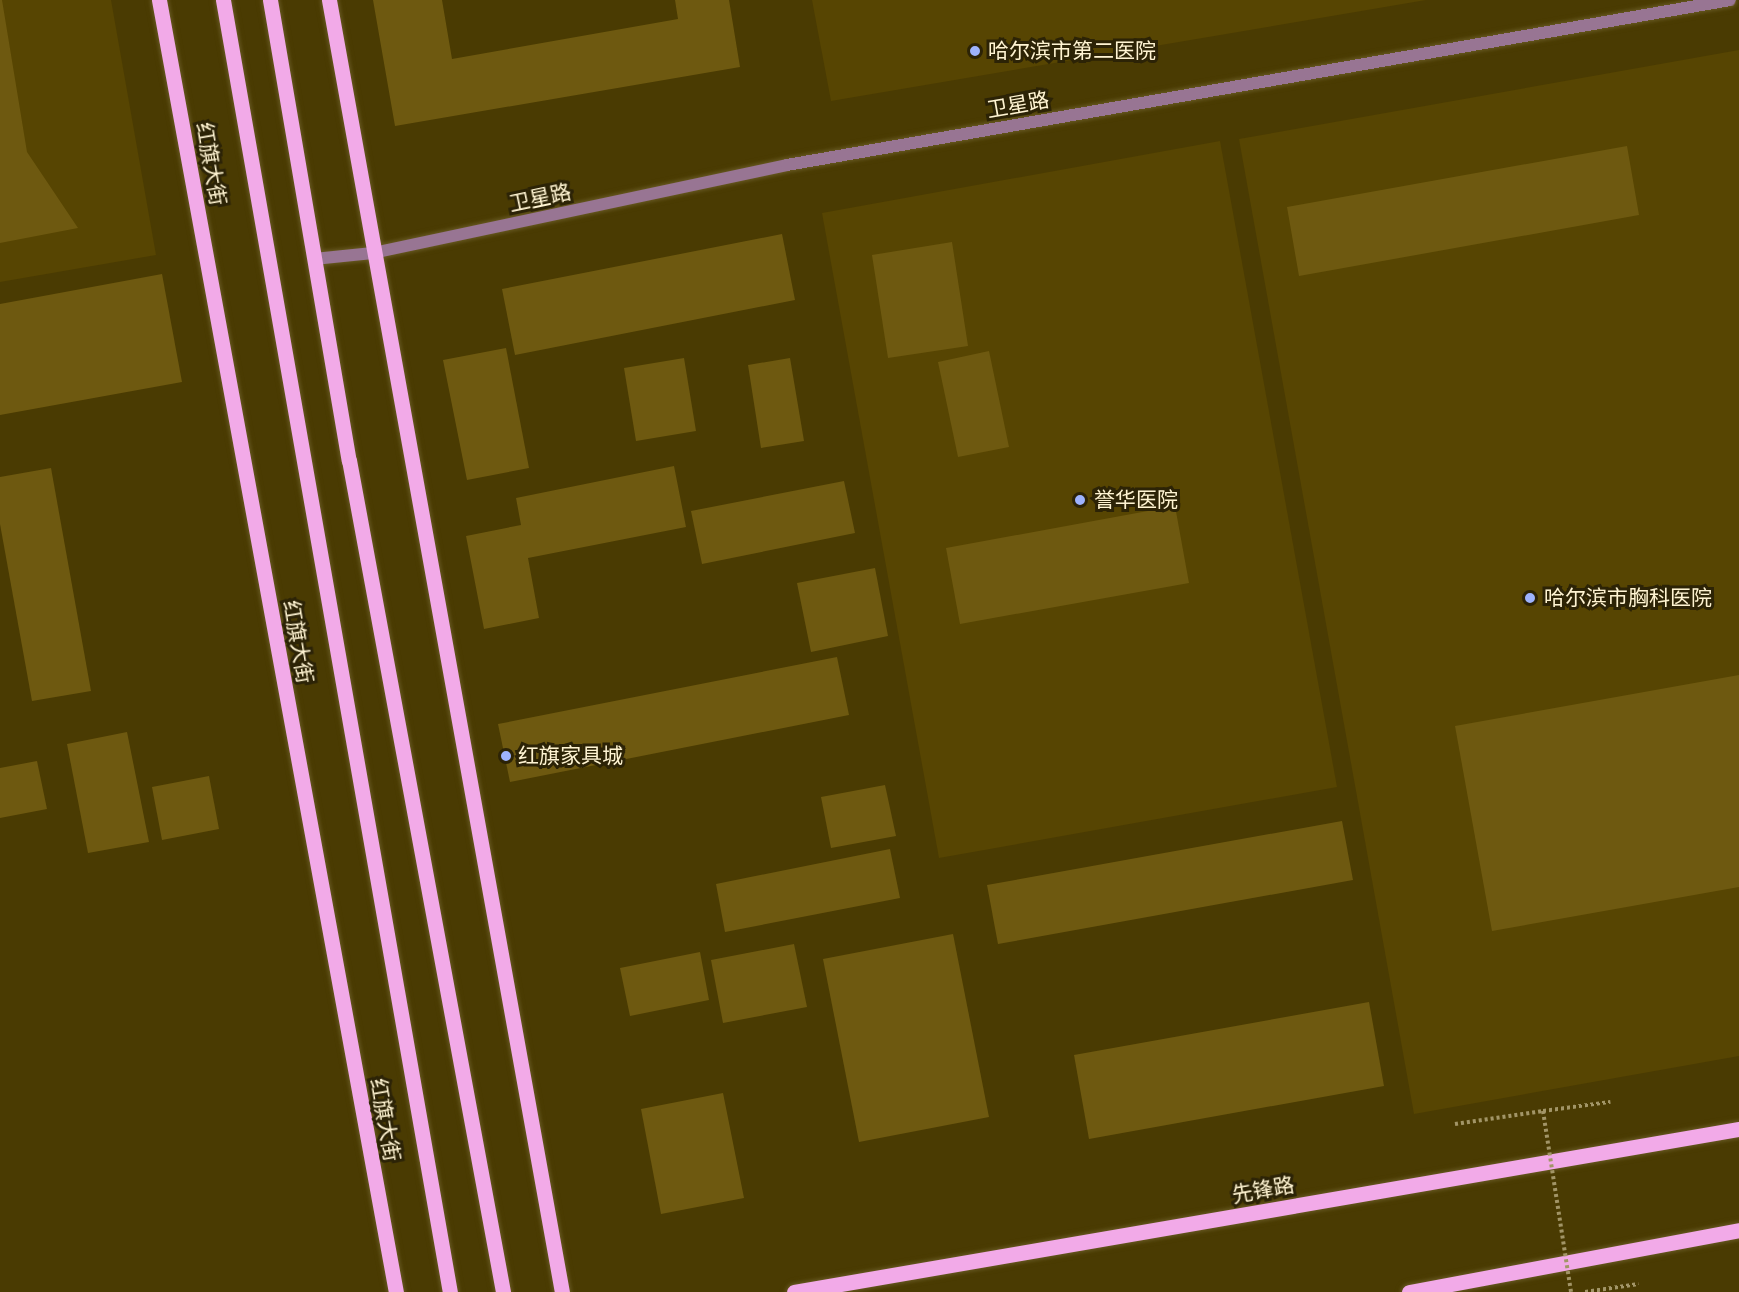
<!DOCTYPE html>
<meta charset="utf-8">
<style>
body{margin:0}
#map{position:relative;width:1739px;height:1292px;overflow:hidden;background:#4a3b02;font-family:Signika,"Noto Sans SC",sans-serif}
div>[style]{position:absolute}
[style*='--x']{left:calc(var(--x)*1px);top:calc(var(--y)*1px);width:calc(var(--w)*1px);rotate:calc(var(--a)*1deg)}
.built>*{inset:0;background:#574502}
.building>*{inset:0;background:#6e5910}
.path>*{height:4px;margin-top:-2px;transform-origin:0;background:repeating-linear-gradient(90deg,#a29567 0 3px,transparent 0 6px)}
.roads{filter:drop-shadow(0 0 2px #675923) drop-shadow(0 0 2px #675923)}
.tertiary>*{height:12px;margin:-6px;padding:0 6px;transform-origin:6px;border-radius:6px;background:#987593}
.primary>*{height:15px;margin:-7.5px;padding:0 7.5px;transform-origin:7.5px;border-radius:7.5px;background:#f2aae8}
.path-bridge>*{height:4px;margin-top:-2px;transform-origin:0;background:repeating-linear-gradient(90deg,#a29567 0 3px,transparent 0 6px)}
.dots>*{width:16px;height:16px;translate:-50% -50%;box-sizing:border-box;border:3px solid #2c2306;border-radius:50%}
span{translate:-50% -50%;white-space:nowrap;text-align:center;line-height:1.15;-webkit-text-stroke:6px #2c2306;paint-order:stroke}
.poi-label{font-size:21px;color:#fff4d2}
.left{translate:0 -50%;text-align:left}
.street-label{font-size:21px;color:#fff4d2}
</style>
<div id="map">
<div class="built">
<div style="clip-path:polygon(0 0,111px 0,156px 255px,0 282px)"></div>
<div style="clip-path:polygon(812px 0,1426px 0,831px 101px)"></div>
<div style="clip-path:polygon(1739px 50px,1739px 1056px,1414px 1114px,1239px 139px)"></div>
<div style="clip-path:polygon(1220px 141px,1337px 787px,939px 858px,822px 213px)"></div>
</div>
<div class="building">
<div style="clip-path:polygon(0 0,2px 0,27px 152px,78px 228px,0 243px)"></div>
<div style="clip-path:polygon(373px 0,442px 0,452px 59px,678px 19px,675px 0,729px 0,740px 67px,395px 126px)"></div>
<div style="clip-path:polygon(1627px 146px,1639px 215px,1299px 276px,1287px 207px)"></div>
<div style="clip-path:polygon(782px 234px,795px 300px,515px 355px,502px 289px)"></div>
<div style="clip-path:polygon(952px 242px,968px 346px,888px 358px,872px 255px)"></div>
<div style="clip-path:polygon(162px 274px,182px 382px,0 415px,0 304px)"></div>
<div style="clip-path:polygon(506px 348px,529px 468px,467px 480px,443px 360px)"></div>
<div style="clip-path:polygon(989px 351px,1009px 447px,958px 457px,938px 362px)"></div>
<div style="clip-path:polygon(684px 358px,696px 431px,636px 441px,624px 368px)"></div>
<div style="clip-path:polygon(790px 358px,804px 441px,761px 448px,748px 365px)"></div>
<div style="clip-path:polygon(674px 466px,686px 527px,528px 558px,539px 618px,484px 629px,466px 536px,521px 525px,516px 498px)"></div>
<div style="clip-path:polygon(51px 468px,91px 691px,32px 701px,0 524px,0 477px)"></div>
<div style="clip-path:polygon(844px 481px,855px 533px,702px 564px,691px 511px)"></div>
<div style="clip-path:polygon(1175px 506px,1189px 583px,960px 624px,946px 548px)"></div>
<div style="clip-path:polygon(875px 568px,888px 636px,811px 652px,797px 583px)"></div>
<div style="clip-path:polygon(837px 657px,849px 715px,510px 782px,498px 724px)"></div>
<div style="clip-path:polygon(1739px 675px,1739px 887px,1492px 931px,1455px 726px)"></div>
<div style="clip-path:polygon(127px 732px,149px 842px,88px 853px,67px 744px)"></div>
<div style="clip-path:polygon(37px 761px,47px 809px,0 818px,0 768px)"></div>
<div style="clip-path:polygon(209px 776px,219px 829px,162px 840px,152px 787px)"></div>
<div style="clip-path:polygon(885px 785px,896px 836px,831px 848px,821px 797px)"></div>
<div style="clip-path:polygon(1342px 821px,1353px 880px,998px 944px,987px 885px)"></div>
<div style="clip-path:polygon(890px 849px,900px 898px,725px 932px,716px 884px)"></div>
<div style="clip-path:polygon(953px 934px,989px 1117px,859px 1142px,823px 959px)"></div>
<div style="clip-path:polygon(794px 944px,807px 1007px,723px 1023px,711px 960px)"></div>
<div style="clip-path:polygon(700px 952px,709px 1000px,630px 1016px,620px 968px)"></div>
<div style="clip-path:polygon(1369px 1002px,1384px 1086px,1089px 1139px,1074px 1055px)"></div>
<div style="clip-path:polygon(723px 1093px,744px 1198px,661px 1214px,641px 1109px)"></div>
</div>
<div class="path">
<div style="--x:1543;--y:1111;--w:68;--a:-7.7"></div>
<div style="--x:1585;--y:1292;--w:54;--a:-8.6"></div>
</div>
<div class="roads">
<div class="tertiary">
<div style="--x:314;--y:259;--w:59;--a:-5.8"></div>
<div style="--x:373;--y:253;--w:423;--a:-12"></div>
<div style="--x:787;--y:165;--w:957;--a:-9.92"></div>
</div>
<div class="primary">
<div style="--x:159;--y:0;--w:1314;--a:79.61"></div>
<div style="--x:223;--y:0;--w:1312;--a:80.04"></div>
<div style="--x:270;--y:0;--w:467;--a:80.3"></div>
<div style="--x:349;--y:460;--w:846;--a:79.51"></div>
<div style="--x:329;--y:0;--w:1313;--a:79.78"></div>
<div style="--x:794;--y:1292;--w:959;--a:-9.79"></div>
<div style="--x:1409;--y:1292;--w:336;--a:-10.6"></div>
</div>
</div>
<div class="path-bridge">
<div style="--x:1455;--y:1124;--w:89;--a:-8.4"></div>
<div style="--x:1543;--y:1111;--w:183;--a:81.2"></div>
</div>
<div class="dots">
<div style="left:975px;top:51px;background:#9eb3fd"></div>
<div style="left:1080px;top:500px;background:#9eb3fd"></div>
<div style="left:1530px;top:598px;background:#9eb3fd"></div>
<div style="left:506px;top:756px;background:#9eb3fd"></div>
</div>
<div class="poi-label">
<span class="left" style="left:988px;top:51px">哈尔滨市第二医院</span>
<span class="left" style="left:1094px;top:500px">誉华医院</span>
<span class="left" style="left:1544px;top:598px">哈尔滨市胸科医院</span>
<span class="left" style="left:518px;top:756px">红旗家具城</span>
</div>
<div class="street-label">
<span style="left:1018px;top:105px;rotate:-10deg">卫星路</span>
<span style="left:211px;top:164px;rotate:80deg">红旗大街</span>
<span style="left:540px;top:198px;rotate:-12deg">卫星路</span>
<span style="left:298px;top:642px;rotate:80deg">红旗大街</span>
<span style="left:385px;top:1120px;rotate:80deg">红旗大街</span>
<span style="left:1263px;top:1190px;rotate:-10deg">先锋路</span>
</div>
</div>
